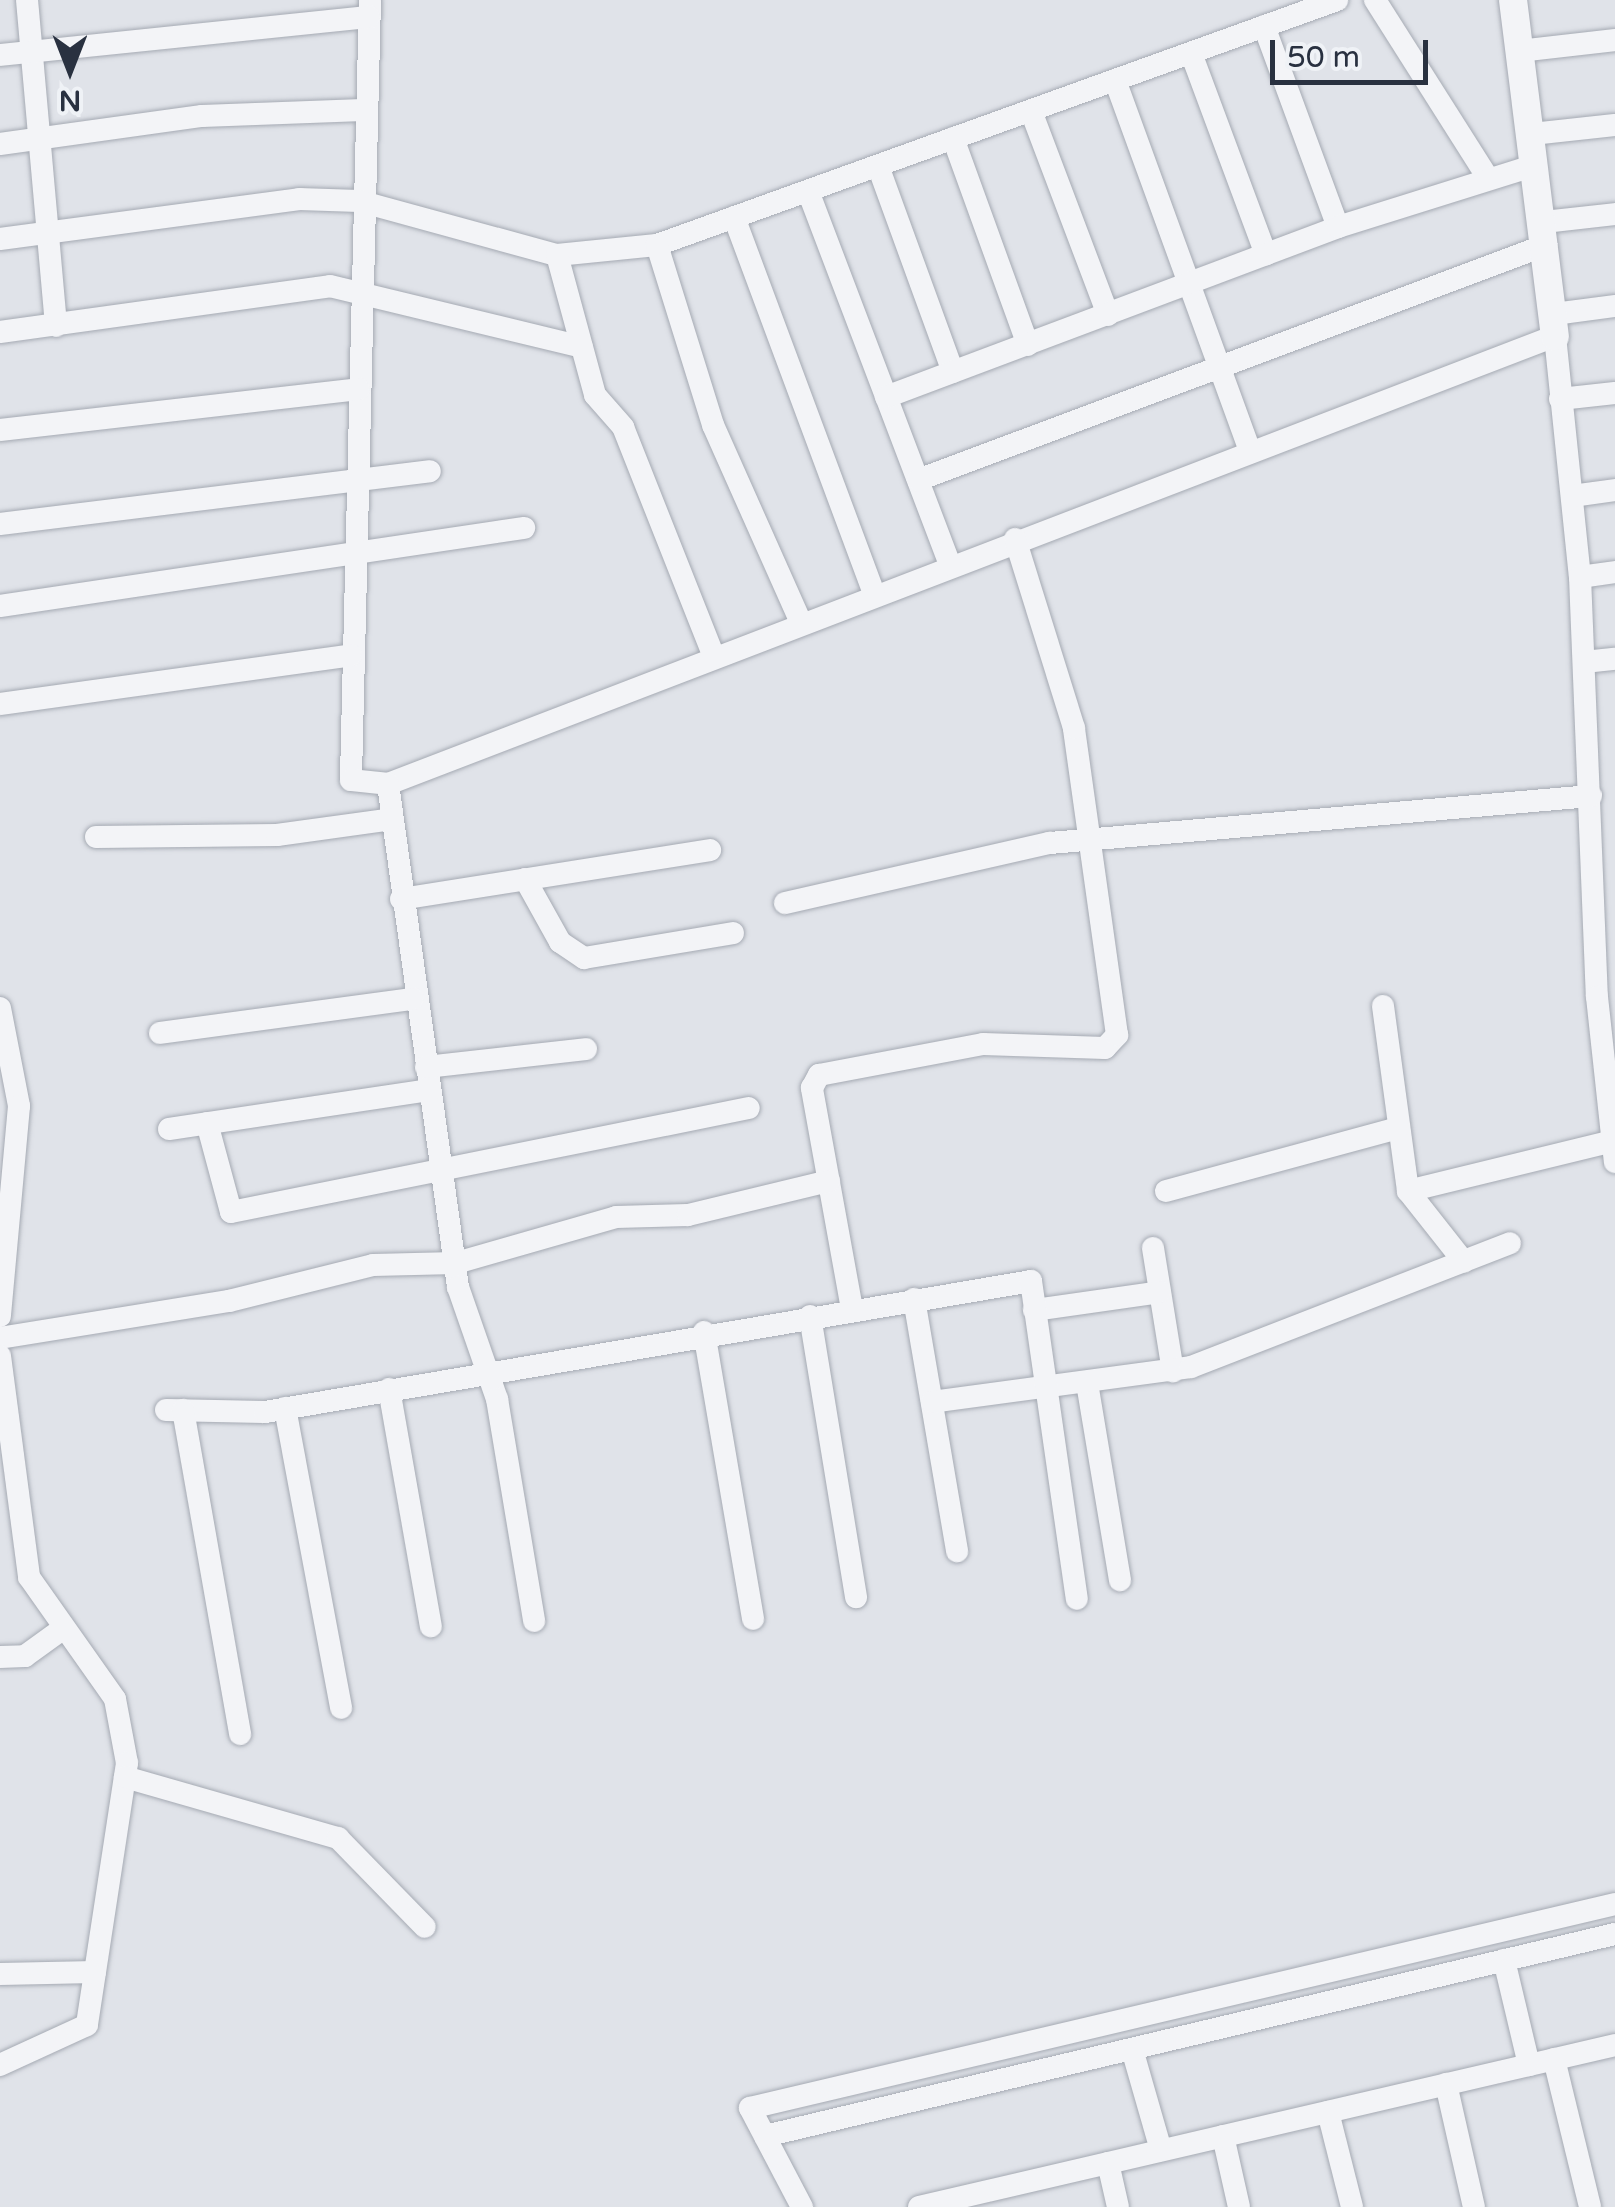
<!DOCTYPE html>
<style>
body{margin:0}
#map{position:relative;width:1615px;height:2207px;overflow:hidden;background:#e0e3e9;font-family:"Varela Round",sans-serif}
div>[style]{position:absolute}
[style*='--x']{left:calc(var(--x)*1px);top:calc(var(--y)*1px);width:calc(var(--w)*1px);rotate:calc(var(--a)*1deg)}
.roads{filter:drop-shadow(0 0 2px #a5aab3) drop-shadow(0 0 2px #a5aab3)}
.minor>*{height:22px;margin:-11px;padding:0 11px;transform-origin:11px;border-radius:11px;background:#f3f4f7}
.tertiary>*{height:28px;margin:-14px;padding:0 14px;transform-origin:14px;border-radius:14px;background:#f3f4f7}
span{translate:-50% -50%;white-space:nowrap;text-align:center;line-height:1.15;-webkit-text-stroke:8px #eff2f6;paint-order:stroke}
.north{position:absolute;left:20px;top:20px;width:100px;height:100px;-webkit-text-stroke:8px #eff2f6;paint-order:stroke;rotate:180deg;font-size:28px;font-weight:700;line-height:40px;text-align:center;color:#293140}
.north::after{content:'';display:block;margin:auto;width:35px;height:45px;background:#293140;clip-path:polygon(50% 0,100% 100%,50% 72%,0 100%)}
.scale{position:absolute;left:1270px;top:40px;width:158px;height:45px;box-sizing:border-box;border:5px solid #293140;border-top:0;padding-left:12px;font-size:30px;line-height:35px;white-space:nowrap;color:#293140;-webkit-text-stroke:8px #eff2f6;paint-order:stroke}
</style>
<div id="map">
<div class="roads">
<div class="minor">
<div style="--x:27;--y:0;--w:327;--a:84.9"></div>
<div style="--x:370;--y:0;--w:780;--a:91.4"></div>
<div style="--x:351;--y:780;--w:37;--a:6"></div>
<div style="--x:388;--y:784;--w:1250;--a:-21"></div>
<div style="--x:1555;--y:336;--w:242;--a:84.1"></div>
<div style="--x:1580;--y:577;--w:420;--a:87.7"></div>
<div style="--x:1597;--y:997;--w:166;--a:83.8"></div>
<div style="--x:1375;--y:0;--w:207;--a:57.6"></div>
<div style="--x:1264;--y:26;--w:214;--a:69.8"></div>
<div style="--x:1519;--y:51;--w:97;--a:-6.5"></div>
<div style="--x:1191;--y:53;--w:215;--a:69.6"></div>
<div style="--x:0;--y:55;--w:371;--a:-5.9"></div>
<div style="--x:1115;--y:80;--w:395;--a:70"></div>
<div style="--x:1031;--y:111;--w:218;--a:69.3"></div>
<div style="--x:1532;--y:134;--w:83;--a:-6.2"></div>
<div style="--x:953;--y:138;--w:220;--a:70.1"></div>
<div style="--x:0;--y:144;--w:204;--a:-7.9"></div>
<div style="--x:202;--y:116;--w:161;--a:-2.1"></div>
<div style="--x:878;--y:166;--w:219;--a:70"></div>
<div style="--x:808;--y:191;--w:400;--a:69.2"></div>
<div style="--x:734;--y:217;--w:401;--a:69.6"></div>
<div style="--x:1544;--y:222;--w:71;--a:-6.4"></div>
<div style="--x:0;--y:239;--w:302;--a:-7.6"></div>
<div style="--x:299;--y:199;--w:60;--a:1.9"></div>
<div style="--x:359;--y:201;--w:205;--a:15.3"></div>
<div style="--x:557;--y:255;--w:100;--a:-5.7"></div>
<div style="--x:657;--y:245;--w:723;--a:-19.81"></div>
<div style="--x:657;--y:245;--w:189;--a:72.7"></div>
<div style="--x:713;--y:425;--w:214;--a:66"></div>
<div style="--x:557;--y:255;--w:145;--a:74.8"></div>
<div style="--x:595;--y:395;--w:43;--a:48.8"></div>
<div style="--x:623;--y:427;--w:244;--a:68.4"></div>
<div style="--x:1554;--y:314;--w:62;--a:-7.5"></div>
<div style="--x:0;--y:332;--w:333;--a:-7.9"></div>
<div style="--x:330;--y:286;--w:259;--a:13.6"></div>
<div style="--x:886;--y:397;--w:483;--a:-20.6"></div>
<div style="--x:1338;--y:227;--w:207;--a:-17.4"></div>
<div style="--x:1560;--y:399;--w:55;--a:-6.2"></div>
<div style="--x:0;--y:430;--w:361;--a:-6.5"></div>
<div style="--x:918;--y:480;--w:671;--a:-20.52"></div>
<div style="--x:1572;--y:496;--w:43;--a:-7.9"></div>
<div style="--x:0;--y:524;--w:433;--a:-7"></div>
<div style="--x:1580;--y:577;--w:35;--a:-8"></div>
<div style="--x:0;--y:606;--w:530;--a:-8.47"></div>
<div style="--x:1584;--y:662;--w:31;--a:-6"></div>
<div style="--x:0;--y:704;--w:354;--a:-7.9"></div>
<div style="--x:388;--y:784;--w:508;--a:82.08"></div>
<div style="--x:458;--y:1287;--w:119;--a:70.8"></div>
<div style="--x:497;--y:1399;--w:225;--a:80.5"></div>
<div style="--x:96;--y:837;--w:181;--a:-0.6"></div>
<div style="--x:277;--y:835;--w:116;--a:-7.9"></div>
<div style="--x:525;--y:879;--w:72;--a:60.9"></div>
<div style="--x:560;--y:942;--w:29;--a:34"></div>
<div style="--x:584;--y:958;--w:151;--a:-9.5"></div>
<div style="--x:401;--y:899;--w:313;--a:-9"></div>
<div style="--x:785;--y:903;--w:272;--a:-12.8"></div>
<div style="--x:1050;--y:843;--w:543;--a:-4.97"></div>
<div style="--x:1383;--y:1006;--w:187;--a:82.3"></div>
<div style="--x:1408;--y:1191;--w:90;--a:51.7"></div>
<div style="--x:0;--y:1008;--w:100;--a:79"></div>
<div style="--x:19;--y:1106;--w:211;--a:95.2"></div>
<div style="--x:160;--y:1033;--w:255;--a:-7.7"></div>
<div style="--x:426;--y:1067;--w:161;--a:-6.4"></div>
<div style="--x:207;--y:1123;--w:92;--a:74.9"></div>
<div style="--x:231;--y:1212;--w:528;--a:-11.35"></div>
<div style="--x:169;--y:1129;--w:264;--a:-8.5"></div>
<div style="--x:1166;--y:1191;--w:240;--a:-15.2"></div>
<div style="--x:1408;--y:1191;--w:211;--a:-13.7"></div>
<div style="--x:1153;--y:1248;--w:125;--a:80.8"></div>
<div style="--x:914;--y:1299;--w:256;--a:80.3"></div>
<div style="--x:852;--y:1309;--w:225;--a:-100.3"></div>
<div style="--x:812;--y:1088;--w:15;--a:-62"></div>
<div style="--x:819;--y:1075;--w:167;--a:-10.7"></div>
<div style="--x:983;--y:1044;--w:122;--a:1.9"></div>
<div style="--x:1105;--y:1048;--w:18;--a:-47"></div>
<div style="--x:1117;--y:1035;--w:310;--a:-98"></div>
<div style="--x:1074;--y:728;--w:198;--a:-107.3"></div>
<div style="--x:1034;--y:1310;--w:127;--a:-8.1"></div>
<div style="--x:810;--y:1316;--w:285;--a:80.7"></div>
<div style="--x:704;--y:1332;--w:291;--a:80.3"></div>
<div style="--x:0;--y:1338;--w:232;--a:-9.2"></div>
<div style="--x:229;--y:1301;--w:148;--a:-14"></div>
<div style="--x:373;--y:1265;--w:83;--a:-1.4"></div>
<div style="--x:456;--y:1263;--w:166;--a:-16"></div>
<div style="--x:616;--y:1217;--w:72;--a:-1.6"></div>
<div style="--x:688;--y:1215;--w:145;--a:-13.6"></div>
<div style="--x:0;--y:1356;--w:223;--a:82.5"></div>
<div style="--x:29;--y:1577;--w:149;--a:54.8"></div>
<div style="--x:115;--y:1699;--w:65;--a:79.4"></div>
<div style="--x:127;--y:1763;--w:265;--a:98.7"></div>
<div style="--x:87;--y:2025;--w:96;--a:155.3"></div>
<div style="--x:1087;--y:1383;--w:200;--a:80.5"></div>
<div style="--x:389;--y:1389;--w:241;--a:80"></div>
<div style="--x:932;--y:1402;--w:261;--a:-7.7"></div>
<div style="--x:1191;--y:1367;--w:342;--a:-21.2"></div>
<div style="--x:285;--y:1408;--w:305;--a:79.4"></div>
<div style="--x:166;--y:1410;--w:99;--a:1.2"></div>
<div style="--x:265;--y:1412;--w:777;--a:-9.7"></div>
<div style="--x:1031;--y:1281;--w:321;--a:81.8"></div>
<div style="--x:183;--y:1410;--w:329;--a:80"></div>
<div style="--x:0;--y:1657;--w:25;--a:-2"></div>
<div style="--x:25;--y:1656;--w:44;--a:-35.8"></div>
<div style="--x:125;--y:1777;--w:222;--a:16"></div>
<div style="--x:338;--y:1838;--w:124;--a:45.7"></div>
<div style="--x:1504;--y:1960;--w:108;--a:76.6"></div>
<div style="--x:0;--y:1974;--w:95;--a:-1.2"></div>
<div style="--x:1132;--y:2049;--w:105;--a:74"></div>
<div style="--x:1554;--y:2059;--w:152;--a:76.3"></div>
<div style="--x:1446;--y:2084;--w:126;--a:77.2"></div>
<div style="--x:1328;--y:2112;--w:98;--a:75.8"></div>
<div style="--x:765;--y:2136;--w:874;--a:-13.37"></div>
<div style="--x:1223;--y:2136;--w:73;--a:77.3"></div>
<div style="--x:1108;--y:2163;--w:45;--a:77.2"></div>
<div style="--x:802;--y:2207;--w:112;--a:-117.7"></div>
<div style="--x:750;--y:2108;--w:889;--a:-13.27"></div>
<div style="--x:919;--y:2207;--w:715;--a:-13.1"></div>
</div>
<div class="tertiary">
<div style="--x:1513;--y:0;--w:339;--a:82.9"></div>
</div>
</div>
<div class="north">N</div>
<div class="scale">50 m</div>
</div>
